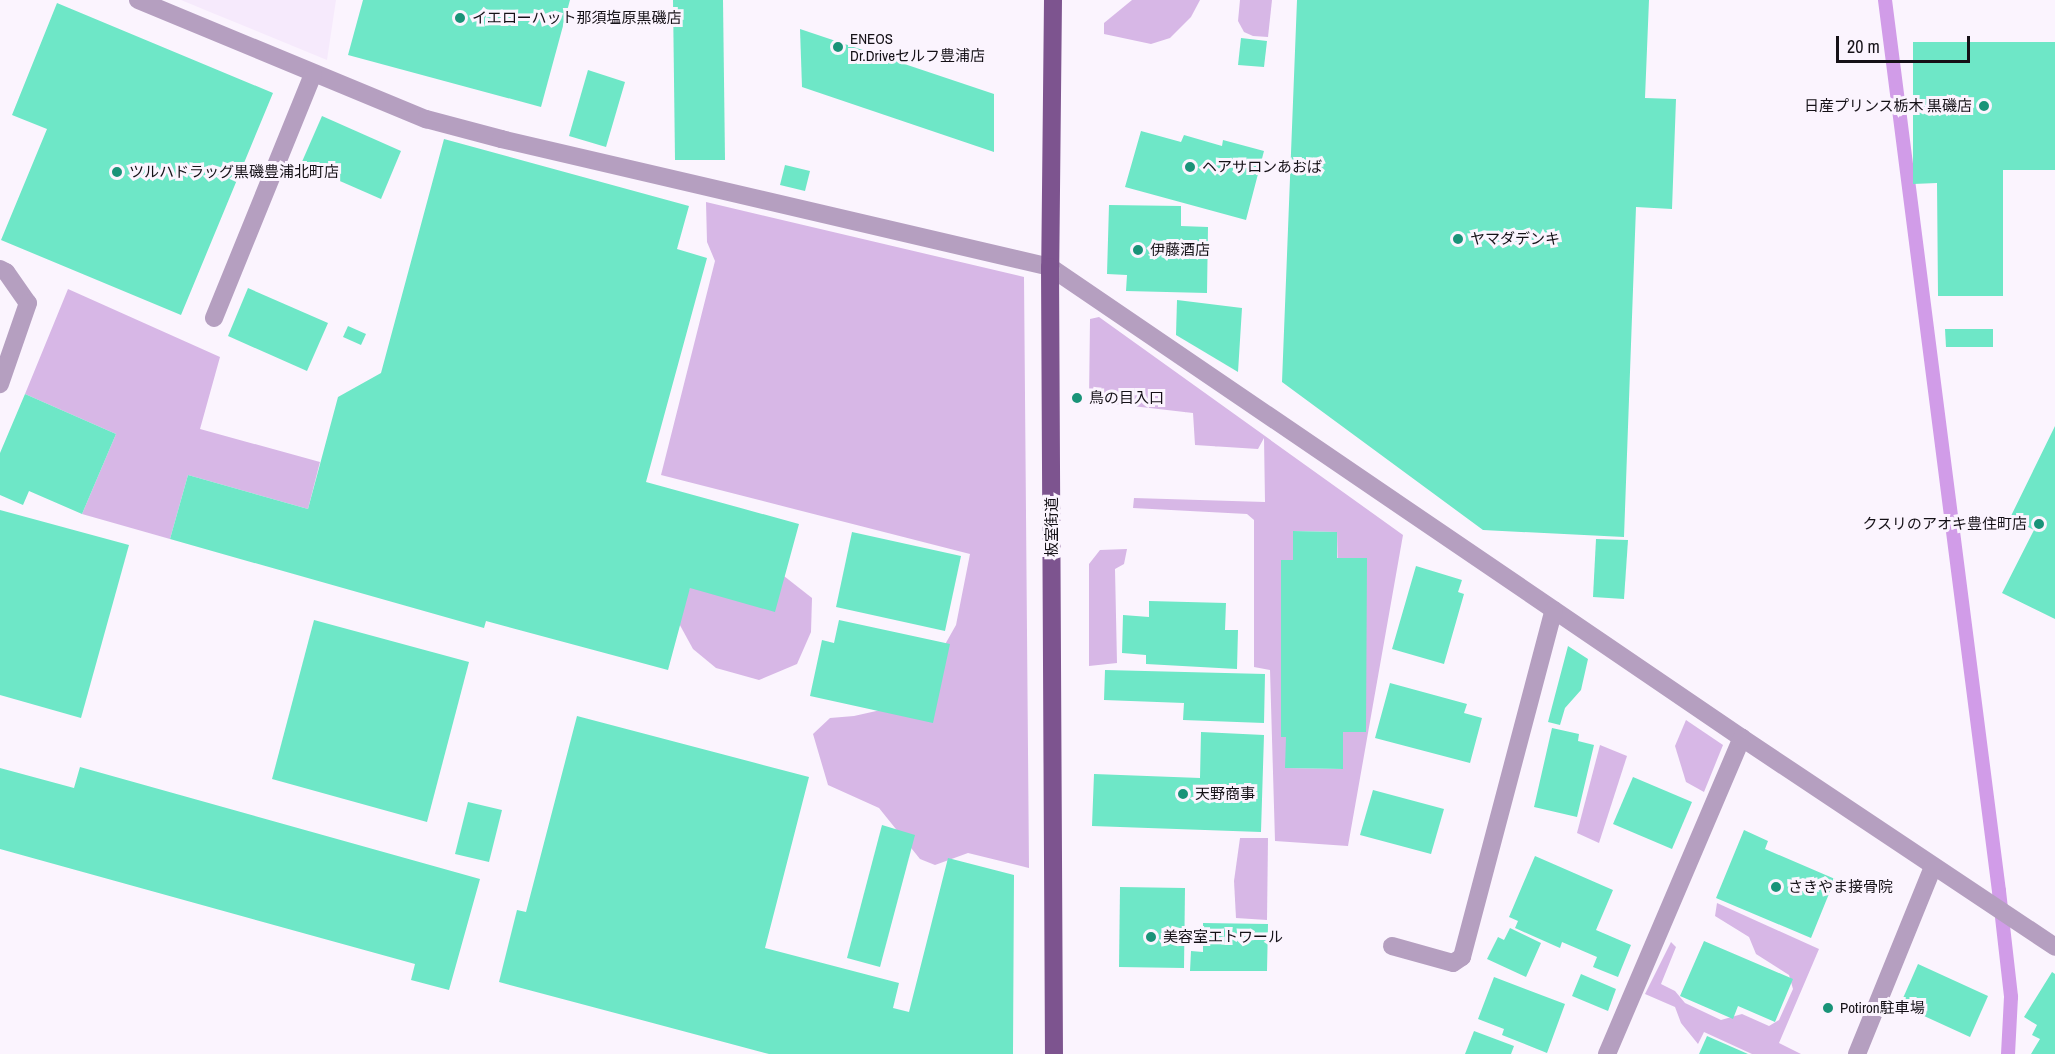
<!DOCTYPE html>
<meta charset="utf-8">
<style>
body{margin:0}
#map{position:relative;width:2055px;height:1054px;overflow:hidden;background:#fbf4fe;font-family:"Archivo Narrow","Noto Sans JP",sans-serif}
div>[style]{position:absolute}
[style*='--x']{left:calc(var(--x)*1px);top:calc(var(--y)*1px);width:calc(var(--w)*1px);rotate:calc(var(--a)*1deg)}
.built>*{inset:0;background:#f6eafc}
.green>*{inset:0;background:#d7b7e6}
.stream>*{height:14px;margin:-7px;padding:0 7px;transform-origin:7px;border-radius:7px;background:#d19ce8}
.building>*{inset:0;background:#6ee7c7}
.minor>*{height:18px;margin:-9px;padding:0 9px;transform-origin:9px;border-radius:9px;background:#b59fc0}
.major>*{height:18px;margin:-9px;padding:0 9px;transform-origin:9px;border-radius:9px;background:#7d548f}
.dots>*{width:16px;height:16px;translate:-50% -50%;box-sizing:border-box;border:3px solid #fbf4fe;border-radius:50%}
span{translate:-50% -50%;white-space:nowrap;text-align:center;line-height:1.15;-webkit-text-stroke:6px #fbf4fe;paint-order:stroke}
.poi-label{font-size:15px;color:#151117}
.left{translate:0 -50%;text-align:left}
.right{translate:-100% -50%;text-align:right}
.street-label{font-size:15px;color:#151117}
.scale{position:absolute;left:1836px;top:36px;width:134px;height:27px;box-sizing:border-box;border:3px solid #151117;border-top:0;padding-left:8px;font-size:18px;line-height:21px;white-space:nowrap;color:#151117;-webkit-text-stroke:4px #fbf4fe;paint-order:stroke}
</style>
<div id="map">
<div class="built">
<div style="clip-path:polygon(181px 0,336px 0,327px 60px,210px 12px)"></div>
</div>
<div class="green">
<div style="clip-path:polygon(1132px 0,1200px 0,1191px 17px,1170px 38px,1151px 44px,1104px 34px,1104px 23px)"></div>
<div style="clip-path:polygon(1240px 0,1272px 0,1268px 37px,1253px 36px,1244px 32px,1238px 21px)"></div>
<div style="clip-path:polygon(706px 202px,1024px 277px,1029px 868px,968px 853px,935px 865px,920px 859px,879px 808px,828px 785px,813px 734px,830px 718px,854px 716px,912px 703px,956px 625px,970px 554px,661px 475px,715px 261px,707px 242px)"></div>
<div style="clip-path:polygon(68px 289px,220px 357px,200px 429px,320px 462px,308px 509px,188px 475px,170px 539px,82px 514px,116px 434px,25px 394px)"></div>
<div style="clip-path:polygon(evenodd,1099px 317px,1403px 535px,1348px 846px,1275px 841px,1270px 670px,1254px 667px,1254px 520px,1247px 514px,1133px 508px,1134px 498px,1265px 502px,1264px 438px,1258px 449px,1195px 445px,1193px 413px,1089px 401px,1090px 319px,1099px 317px,1293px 531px,1337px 532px,1342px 769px,1286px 768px,1286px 737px,1281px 737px,1281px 560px,1293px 560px,1293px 531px)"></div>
<div style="clip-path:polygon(1127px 549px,1124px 564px,1115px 569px,1117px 663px,1089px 666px,1089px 564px,1100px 550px)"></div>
<div style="clip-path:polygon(775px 569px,812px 598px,811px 632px,797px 664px,759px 680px,716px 668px,693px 649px,676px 618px,696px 575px)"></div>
<div style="clip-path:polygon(1686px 720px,1723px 745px,1704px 792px,1686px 782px,1675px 746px)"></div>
<div style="clip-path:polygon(1600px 745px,1627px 756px,1599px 843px,1577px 833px)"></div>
<div style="clip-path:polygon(1240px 838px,1268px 838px,1267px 920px,1236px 918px,1234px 881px)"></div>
<div style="clip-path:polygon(1717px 903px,1819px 949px,1779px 1043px,1801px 1054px,1752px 1054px,1704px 1032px,1698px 1044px,1681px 1023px,1675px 1007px,1645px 994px,1671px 942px,1676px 947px,1661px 984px,1675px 991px,1685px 1003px,1721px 1020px,1742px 1014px,1769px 1026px,1779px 1020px,1793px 989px,1789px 975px,1756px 954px,1749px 937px,1715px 916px)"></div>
</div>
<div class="stream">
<div style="--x:1885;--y:0;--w:898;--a:82.71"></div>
<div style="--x:1999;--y:891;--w:107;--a:83.5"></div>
<div style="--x:2011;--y:997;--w:57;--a:93"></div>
</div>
<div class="building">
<div style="clip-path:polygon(363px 0,570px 0,541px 107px,348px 55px)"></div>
<div style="clip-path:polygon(673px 0,723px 0,725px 160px,675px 160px)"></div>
<div style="clip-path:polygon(1297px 0,1649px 0,1645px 98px,1676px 99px,1672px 209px,1636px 207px,1624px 537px,1483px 530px,1282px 382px)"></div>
<div style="clip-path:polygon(57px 3px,273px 93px,181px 315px,1px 240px,47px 129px,12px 115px)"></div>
<div style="clip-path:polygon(800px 29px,994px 94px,994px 152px,802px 87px)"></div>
<div style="clip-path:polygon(1241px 38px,1267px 41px,1264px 67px,1238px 65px)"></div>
<div style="clip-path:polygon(1913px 42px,2055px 42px,2055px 170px,2003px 170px,2003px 296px,1938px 296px,1937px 183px,1913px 184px)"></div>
<div style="clip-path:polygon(588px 70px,625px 82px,606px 147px,569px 136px)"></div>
<div style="clip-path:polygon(322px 116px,401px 151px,381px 199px,301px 164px)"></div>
<div style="clip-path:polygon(1141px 131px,1181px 142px,1184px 135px,1222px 146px,1223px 140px,1264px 151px,1246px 220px,1125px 187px)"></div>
<div style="clip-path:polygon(444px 139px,689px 206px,677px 249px,707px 258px,646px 482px,799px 524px,775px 612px,690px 588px,668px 670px,486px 621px,484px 628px,170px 539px,188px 475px,308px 509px,338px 397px,381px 373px)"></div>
<div style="clip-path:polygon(785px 165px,810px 171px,805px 191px,780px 185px)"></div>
<div style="clip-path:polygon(1109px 205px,1181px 206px,1181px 226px,1208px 227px,1207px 293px,1126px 291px,1127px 275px,1107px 274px)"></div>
<div style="clip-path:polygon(248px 288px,328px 323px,307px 371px,228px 336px)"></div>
<div style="clip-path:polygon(1177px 300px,1242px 308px,1238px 372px,1176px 335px)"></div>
<div style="clip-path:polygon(348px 326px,366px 334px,361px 345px,343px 337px)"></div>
<div style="clip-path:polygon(1945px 329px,1993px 329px,1993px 347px,1946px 347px)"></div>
<div style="clip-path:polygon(25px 394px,116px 434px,82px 514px,29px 491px,23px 505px,0 495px,0 453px)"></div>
<div style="clip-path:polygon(2055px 426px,2055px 619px,2002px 593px,2034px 530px,2010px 518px)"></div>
<div style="clip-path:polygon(0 510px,129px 545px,81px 718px,0 695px)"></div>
<div style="clip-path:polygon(1293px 531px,1337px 532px,1337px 558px,1367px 558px,1366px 732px,1343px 732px,1343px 769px,1285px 768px,1286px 737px,1281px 737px,1281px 560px,1293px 560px)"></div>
<div style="clip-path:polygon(852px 532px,961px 556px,945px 631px,836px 607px)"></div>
<div style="clip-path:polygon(1596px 539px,1628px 540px,1624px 599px,1593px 597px)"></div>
<div style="clip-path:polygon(1416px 566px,1462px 580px,1458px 592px,1464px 594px,1444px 664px,1392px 649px)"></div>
<div style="clip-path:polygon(1149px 601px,1226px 603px,1225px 630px,1238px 630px,1237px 669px,1146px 664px,1146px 655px,1122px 653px,1123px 615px,1149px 617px)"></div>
<div style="clip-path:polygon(314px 620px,469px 662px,427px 822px,272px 779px)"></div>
<div style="clip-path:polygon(839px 620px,950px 644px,933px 723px,810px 696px,822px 640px,834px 643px)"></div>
<div style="clip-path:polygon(1568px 646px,1588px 659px,1581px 690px,1565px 708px,1560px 725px,1548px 722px)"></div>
<div style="clip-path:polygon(1105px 670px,1265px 674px,1264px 723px,1183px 720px,1184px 703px,1104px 700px)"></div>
<div style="clip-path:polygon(1390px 683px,1467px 704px,1464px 713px,1482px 718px,1470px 763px,1375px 738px)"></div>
<div style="clip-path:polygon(577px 716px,809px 777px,765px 948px,899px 983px,893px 1008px,909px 1012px,948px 858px,1014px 875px,1013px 1054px,769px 1054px,499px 982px,517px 910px,526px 912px)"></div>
<div style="clip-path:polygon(1552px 728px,1579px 734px,1578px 741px,1594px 745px,1577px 817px,1534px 807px)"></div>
<div style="clip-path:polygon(1201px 732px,1264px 735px,1261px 832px,1092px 826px,1094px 774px,1200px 778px)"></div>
<div style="clip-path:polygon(80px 767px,480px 879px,449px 990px,411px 980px,415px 964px,0 849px,0 768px,74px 788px)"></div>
<div style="clip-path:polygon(1633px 777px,1692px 802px,1672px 849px,1613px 824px)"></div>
<div style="clip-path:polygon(1373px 790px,1444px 809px,1431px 854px,1360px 835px)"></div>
<div style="clip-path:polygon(468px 802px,502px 810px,489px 862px,455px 854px)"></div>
<div style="clip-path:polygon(882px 825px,915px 835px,880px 967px,847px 958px)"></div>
<div style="clip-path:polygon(1744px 830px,1768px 841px,1765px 849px,1835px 879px,1811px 938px,1716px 898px)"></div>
<div style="clip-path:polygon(1535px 856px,1613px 890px,1596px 930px,1631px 945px,1618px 977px,1593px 967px,1597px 957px,1562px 942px,1560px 948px,1515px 928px,1518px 921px,1509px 917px)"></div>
<div style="clip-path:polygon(1120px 887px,1185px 888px,1184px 968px,1119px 967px)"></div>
<div style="clip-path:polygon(1203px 923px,1268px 924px,1267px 971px,1190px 971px,1191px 951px,1203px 952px)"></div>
<div style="clip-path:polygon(1510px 928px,1541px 943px,1526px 977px,1487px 959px,1498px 937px,1504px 940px)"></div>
<div style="clip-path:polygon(1704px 941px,1793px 979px,1775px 1022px,1738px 1006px,1733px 1019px,1680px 996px)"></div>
<div style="clip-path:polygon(1918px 964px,1988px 996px,1970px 1037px,1900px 1005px)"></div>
<div style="clip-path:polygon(2052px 972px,2055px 974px,2055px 1054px,2031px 1054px,2040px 1039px,2032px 1035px,2037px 1025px,2024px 1017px)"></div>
<div style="clip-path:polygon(1581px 974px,1616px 989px,1608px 1011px,1572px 996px)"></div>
<div style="clip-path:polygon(1494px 977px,1565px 1004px,1547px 1053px,1502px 1035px,1504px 1029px,1478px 1019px)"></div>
<div style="clip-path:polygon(1474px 1031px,1514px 1046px,1511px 1054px,1465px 1054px)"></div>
<div style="clip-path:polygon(1707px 1036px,1748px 1054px,1699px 1054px)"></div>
</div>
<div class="minor">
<div style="--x:138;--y:0;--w:312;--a:22.5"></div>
<div style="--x:426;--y:119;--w:78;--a:14.9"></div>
<div style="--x:501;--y:139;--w:564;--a:13.12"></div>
<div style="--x:1050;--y:267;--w:837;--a:34.24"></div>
<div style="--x:1742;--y:738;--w:376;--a:33.7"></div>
<div style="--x:0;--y:269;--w:7;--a:27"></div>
<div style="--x:6;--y:272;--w:38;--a:55"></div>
<div style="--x:28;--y:303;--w:86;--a:109.1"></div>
<div style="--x:214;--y:318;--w:263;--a:-67.9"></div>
<div style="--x:1392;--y:946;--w:63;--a:15.6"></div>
<div style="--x:1453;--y:963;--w:11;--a:-34"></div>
<div style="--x:1462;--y:957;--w:359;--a:-75.2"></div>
<div style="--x:1607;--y:1054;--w:344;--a:-66.9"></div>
<div style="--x:1857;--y:1054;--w:202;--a:-67.9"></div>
</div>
<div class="major">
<div style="--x:1053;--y:0;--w:267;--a:90.6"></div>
<div style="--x:1050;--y:267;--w:787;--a:89.71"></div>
</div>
<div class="dots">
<div style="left:460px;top:18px;background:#199378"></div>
<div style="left:838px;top:47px;background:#199378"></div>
<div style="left:1984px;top:106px;background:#199378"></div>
<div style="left:1190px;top:167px;background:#199378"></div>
<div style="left:117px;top:172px;background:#199378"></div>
<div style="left:1458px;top:239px;background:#199378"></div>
<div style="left:1138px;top:250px;background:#199378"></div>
<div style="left:1077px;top:398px;background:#199378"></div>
<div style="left:2039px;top:524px;background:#199378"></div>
<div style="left:1183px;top:794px;background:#199378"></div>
<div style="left:1776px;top:887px;background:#199378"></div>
<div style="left:1151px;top:937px;background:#199378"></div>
<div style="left:1828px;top:1008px;background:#199378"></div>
</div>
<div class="poi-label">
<span class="left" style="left:472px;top:18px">イエローハット那須塩原黒磯店</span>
<span class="left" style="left:850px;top:47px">ENEOS<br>Dr.Driveセルフ豊浦店</span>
<span class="right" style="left:1972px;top:106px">日産プリンス栃木 黒磯店</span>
<span class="left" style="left:1202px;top:167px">ヘアサロンあおば</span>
<span class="left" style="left:129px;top:172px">ツルハドラッグ黒磯豊浦北町店</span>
<span class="left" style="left:1470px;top:239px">ヤマダデンキ</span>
<span class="left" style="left:1150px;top:250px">伊藤酒店</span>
<span class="left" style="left:1089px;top:398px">鳥の目入口</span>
<span class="right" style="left:2027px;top:524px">クスリのアオキ豊住町店</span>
<span class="left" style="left:1195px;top:794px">天野商事</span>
<span class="left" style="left:1788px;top:887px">さきやま接骨院</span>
<span class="left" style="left:1163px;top:937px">美容室エトワール</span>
<span class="left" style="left:1840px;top:1008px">Potiron駐車場</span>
</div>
<div class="street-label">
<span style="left:1052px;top:527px;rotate:-90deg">板室街道</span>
</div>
<div class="scale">20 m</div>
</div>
